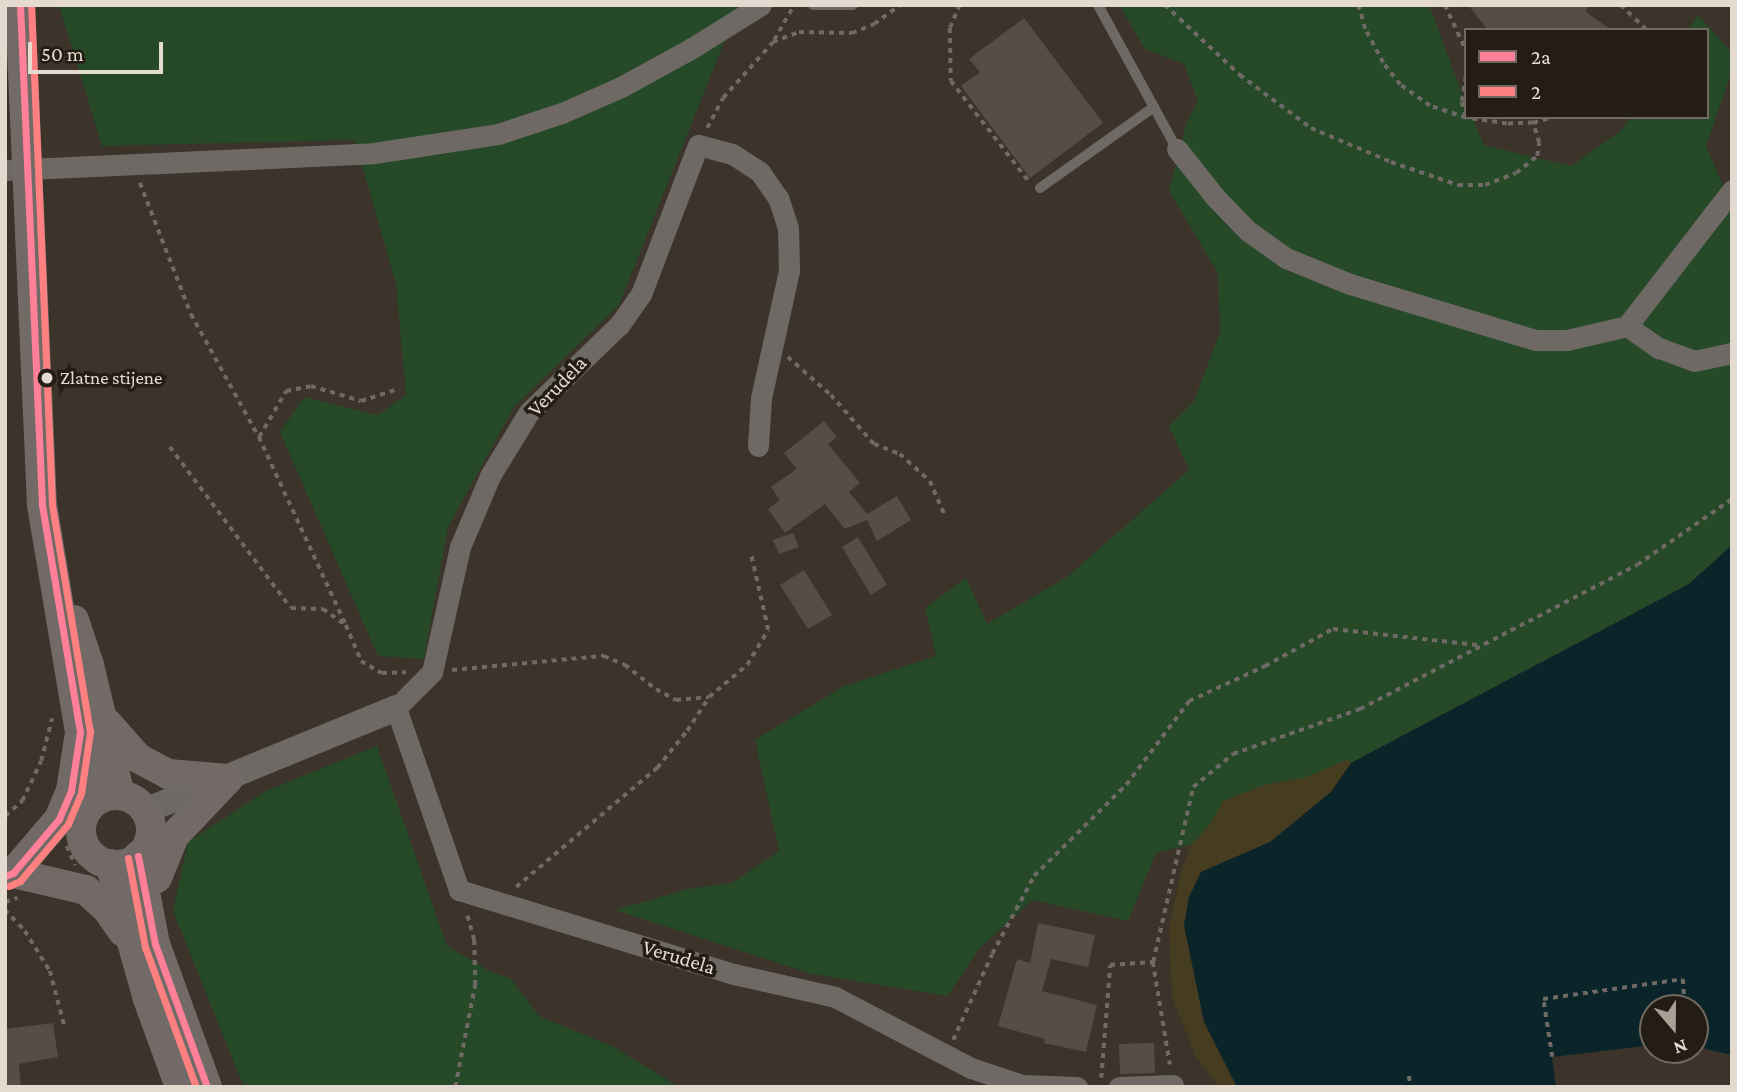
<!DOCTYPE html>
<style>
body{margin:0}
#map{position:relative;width:1737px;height:1092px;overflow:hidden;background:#3c332a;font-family:"Crimson Pro",serif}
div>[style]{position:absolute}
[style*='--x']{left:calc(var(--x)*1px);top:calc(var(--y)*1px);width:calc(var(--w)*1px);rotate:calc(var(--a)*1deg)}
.green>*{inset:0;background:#264927}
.sand>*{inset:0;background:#463d20}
.water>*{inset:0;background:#0a242a}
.building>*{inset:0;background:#564d46}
.path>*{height:3.5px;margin-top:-1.75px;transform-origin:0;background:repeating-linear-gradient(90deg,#706a66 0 5px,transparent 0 10px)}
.service>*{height:10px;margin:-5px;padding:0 5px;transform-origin:5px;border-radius:5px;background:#6f6966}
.minor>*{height:21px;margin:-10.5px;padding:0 10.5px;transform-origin:10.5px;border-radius:10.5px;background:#6f6966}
.tertiary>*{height:26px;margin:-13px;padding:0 13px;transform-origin:13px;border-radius:13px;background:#6f6966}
.secondary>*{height:30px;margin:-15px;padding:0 15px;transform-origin:15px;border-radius:15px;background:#726a66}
.secondary>.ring{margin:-15px;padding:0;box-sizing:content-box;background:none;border:30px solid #726a66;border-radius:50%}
.bus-1>*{height:7px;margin:-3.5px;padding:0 3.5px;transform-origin:3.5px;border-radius:3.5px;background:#ff8098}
.bus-2>*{height:7px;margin:-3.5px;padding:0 3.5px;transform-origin:3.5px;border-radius:3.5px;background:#ff8080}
.dots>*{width:19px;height:19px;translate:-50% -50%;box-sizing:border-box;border:4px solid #241d15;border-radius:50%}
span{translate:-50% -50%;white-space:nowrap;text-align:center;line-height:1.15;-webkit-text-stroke:7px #241d15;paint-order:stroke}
.bus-label{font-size:19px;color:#e5dacf}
.left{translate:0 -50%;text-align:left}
.street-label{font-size:21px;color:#e5dacf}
.frame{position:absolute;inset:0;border:7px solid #e5dacf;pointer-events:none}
.legend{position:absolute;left:1464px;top:28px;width:245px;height:91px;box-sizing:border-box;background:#241d15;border:2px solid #71695f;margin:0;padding:9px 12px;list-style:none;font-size:21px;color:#e5dacf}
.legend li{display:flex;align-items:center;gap:14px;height:35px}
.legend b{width:35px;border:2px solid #71695f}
.north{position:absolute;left:1639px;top:994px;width:70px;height:70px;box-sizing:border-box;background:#241d15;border:2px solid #71695f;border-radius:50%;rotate:160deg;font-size:19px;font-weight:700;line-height:28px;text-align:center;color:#e5dacf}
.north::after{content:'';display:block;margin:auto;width:24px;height:32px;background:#aaa095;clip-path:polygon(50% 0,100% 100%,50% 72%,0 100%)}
.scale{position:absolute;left:28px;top:42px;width:135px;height:32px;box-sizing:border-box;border:4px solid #e5dacf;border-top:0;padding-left:9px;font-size:21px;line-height:24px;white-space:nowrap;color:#e5dacf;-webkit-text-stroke:5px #241d15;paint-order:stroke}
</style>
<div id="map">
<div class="green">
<div style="clip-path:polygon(59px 5px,739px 5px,619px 305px,514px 407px,448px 527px,424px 659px,378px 656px,280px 432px,304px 397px,378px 415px,406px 395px,396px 284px,355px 140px,102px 146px)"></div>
<div style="clip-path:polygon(1119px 5px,1429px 5px,1466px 104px,1466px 117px,1472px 117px,1484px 145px,1571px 166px,1622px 130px,1631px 117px,1707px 117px,1707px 30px,1688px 30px,1698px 15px,1732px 53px,1732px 71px,1706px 146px,1729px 200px,1732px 198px,1732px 545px,1689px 584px,1351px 763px,1346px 761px,1307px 777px,1265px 785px,1223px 801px,1212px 822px,1192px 844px,1156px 853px,1128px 921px,1032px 900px,979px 949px,948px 996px,812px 974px,615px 910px,688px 889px,732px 883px,779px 851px,755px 740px,844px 686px,936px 656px,925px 608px,966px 578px,987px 624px,1067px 577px,1189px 470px,1169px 426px,1194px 401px,1220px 332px,1218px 273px,1169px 191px,1186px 125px,1198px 101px,1184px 64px,1145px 49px)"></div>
<div style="clip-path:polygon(377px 746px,447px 946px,489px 971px,510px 978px,539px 1016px,614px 1047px,679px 1087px,244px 1087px,173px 911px,188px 842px,266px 791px)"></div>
</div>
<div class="sand">
<div style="clip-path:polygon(1346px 760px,1351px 763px,1331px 792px,1270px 842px,1201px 872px,1184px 925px,1204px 1022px,1237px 1087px,1219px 1087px,1196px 1056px,1172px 997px,1169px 927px,1182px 868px,1192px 844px,1212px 822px,1223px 801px,1265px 785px,1307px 777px)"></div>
</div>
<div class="water">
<div style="clip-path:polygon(1732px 545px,1732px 1055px,1705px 1049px,1704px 1039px,1699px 1038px,1698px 1027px,1695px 1026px,1695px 1008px,1653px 1008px,1653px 1045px,1552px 1057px,1556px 1087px,1237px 1087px,1204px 1022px,1184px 925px,1189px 897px,1201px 872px,1270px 842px,1331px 792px,1351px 763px,1689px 584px)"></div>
</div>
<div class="building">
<div style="clip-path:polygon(1468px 5px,1588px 5px,1586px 12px,1611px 30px,1488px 30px)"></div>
<div style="clip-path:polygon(1024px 18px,1103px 123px,1030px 178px,961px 86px,980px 72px,969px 59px)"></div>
<div style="clip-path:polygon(824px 421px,837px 437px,828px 444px,860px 483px,849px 492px,867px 514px,897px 496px,911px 520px,877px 541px,867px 520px,845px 529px,825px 504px,785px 533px,768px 509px,780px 500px,771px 487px,797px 469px,784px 453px)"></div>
<div style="clip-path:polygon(793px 533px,799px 547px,779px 554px,773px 540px)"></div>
<div style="clip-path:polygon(858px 537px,887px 585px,871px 595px,842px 547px)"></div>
<div style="clip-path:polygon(804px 570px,832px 615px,808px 629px,780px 585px)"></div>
<div style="clip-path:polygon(1038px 923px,1095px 935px,1088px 967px,1051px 959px,1042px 991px,1097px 1005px,1086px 1052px,1044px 1043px,1045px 1039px,998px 1026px,1017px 959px,1030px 963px)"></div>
<div style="clip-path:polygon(53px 1023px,58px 1057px,19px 1064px,21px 1087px,5px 1087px,5px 1029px)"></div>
<div style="clip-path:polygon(1154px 1043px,1155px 1073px,1120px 1074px,1119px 1044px)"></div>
</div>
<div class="path">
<div style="--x:960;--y:5;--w:25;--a:113"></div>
<div style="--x:950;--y:28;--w:53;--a:88.9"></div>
<div style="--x:951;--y:81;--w:129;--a:52.2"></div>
<div style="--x:1165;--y:5;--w:103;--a:43"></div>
<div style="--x:1240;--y:75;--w:89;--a:36.7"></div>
<div style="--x:1311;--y:128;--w:87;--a:23"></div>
<div style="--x:1391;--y:162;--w:71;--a:18.9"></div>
<div style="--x:1458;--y:185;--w:27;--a:0"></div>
<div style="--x:1485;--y:185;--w:33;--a:-21"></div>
<div style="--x:1516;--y:173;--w:27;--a:-39"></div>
<div style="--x:1537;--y:156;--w:13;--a:-81"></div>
<div style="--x:1539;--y:143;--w:21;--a:-107"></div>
<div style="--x:1533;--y:123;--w:26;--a:178"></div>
<div style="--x:1507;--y:124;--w:41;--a:-171.7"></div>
<div style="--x:1466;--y:118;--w:38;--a:-162"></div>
<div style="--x:1430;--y:106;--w:37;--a:-145"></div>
<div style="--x:1400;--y:85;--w:28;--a:-128"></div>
<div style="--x:1383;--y:63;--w:38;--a:-118"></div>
<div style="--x:1365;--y:29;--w:25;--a:-106"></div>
<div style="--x:1445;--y:5;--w:50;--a:65"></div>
<div style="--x:1621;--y:5;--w:36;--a:44"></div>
<div style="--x:774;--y:40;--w:40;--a:-60.3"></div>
<div style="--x:1466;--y:77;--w:25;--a:99"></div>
<div style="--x:1462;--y:102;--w:16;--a:75"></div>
<div style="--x:1533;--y:123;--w:21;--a:-17"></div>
<div style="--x:707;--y:128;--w:34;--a:-62"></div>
<div style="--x:723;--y:98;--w:75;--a:-48.2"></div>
<div style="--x:773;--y:42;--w:28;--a:-21"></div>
<div style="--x:799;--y:32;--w:53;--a:1.1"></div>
<div style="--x:852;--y:33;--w:24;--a:-22"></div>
<div style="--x:874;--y:24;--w:32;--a:-36"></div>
<div style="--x:140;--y:183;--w:141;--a:68.7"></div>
<div style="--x:191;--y:314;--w:141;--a:61.1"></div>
<div style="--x:259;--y:437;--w:205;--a:65.2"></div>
<div style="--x:788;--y:357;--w:57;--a:41.5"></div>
<div style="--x:831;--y:395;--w:65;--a:48.7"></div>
<div style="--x:874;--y:444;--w:28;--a:21"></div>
<div style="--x:900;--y:454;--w:40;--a:42"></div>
<div style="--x:930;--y:481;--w:40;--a:66.6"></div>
<div style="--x:259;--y:437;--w:53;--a:-59.6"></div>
<div style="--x:286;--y:391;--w:25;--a:-11"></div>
<div style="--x:311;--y:386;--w:52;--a:16.7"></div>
<div style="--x:361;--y:401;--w:40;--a:-18"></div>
<div style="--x:170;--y:447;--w:201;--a:53.1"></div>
<div style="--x:291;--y:608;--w:32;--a:2"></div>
<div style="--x:323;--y:609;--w:28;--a:35"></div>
<div style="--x:346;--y:625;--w:39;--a:67"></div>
<div style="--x:361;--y:661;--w:24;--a:30"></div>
<div style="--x:382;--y:673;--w:24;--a:-2"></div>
<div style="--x:452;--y:670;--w:153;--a:-5.3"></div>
<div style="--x:604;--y:656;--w:23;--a:23"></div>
<div style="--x:625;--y:665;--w:39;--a:38"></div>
<div style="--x:656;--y:689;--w:23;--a:29"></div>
<div style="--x:676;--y:700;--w:33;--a:-5"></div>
<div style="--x:709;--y:697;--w:50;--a:-40.1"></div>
<div style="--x:747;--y:665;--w:41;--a:-59"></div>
<div style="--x:768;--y:630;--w:77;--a:-102.8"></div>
<div style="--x:5;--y:816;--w:23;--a:-41"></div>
<div style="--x:22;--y:801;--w:44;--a:-64.6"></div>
<div style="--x:41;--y:761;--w:44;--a:-75.7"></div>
<div style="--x:67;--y:846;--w:21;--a:67"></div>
<div style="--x:516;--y:887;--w:185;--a:-40.2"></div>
<div style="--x:657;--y:768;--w:48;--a:-51"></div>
<div style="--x:687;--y:731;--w:40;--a:-57.1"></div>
<div style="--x:5;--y:902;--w:13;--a:-18"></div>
<div style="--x:5;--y:910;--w:29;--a:46"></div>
<div style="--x:25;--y:931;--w:47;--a:58"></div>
<div style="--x:50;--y:971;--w:55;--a:75.2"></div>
<div style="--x:1153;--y:962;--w:104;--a:80.6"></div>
<div style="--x:953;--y:1040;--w:94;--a:-65.6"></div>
<div style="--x:992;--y:954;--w:89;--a:-61.7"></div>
<div style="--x:1034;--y:876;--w:129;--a:-44.7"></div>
<div style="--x:1126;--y:785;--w:105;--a:-53.1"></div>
<div style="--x:1189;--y:701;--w:84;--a:-24.7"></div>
<div style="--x:1265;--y:666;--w:77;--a:-28.6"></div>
<div style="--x:1333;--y:629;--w:145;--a:6.3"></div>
<div style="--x:1552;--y:1057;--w:59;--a:-98.8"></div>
<div style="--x:1543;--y:999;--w:141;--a:-8.1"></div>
<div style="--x:1683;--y:979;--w:29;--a:86"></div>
<div style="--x:1409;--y:1076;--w:11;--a:80"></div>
<div style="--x:1101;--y:1078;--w:113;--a:-85.4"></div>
<div style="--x:1110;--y:965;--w:43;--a:-4"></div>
<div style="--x:1153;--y:962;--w:180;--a:-77.1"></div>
<div style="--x:1193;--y:787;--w:52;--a:-39.5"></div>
<div style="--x:1233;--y:754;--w:135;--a:-19.5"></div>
<div style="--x:1360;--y:709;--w:312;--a:-27.5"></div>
<div style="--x:1637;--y:565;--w:116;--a:-34.8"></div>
<div style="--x:455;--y:1087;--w:104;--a:-78.9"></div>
<div style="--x:475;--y:985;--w:45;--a:-91.3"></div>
<div style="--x:474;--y:940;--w:29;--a:-106"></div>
</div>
<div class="service">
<div style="--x:813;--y:5;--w:40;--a:0"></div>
<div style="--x:1098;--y:5;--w:164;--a:61.3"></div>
<div style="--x:1040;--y:188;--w:140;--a:-35.4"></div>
</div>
<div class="minor">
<div style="--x:1177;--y:149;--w:61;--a:51.6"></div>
<div style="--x:1215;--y:197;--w:47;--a:45.9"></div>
<div style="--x:1248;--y:231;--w:47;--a:35.4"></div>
<div style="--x:1286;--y:258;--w:69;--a:22.1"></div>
<div style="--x:1350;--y:284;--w:193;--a:16.8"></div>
<div style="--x:1535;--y:340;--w:32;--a:0"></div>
<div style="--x:1567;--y:340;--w:62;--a:-13.1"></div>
<div style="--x:1627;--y:326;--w:39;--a:35"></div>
<div style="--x:1659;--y:348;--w:37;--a:20"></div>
<div style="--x:1694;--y:361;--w:39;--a:-12"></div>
<div style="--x:5;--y:170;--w:369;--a:-2.6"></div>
<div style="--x:374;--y:153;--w:125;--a:-8.7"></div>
<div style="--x:498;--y:134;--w:67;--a:-18.2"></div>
<div style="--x:562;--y:113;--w:64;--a:-23.8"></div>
<div style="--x:621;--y:87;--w:81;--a:-28.8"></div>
<div style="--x:692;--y:48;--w:81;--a:-31.9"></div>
<div style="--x:1627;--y:326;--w:172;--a:-52.3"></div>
<div style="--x:758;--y:446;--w:48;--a:-86.4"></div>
<div style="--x:761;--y:398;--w:130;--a:-77.6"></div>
<div style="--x:789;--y:271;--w:43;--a:-91.3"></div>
<div style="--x:788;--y:228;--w:32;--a:-108"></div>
<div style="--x:778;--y:198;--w:32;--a:-125"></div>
<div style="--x:760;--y:172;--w:33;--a:-147"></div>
<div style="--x:732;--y:154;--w:35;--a:-165"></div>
<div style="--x:698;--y:145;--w:160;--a:110.9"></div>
<div style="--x:641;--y:294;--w:38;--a:125"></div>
<div style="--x:619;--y:325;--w:125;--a:136"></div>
<div style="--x:529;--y:412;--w:75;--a:121.4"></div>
<div style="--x:490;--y:476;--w:77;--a:112.9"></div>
<div style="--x:460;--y:547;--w:128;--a:102.6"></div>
<div style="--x:432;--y:672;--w:51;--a:135"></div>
<div style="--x:396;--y:708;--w:193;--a:70.9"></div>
<div style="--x:459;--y:890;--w:288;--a:17"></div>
<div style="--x:734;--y:974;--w:104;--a:12.8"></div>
<div style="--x:835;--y:997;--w:153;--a:27.6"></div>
<div style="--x:971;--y:1068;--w:54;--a:18.4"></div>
<div style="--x:1022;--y:1085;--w:55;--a:2.1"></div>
<div style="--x:1119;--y:1087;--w:54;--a:-2.1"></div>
</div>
<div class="tertiary">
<div style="--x:145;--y:811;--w:271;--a:-22.3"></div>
</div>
<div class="secondary">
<div style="--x:20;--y:5;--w:500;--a:87.48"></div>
<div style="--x:42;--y:505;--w:230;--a:80.5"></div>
<div style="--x:80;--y:732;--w:69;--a:72.3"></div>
<div style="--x:74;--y:620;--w:47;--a:71.6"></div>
<div style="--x:89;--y:665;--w:134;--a:76.6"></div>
<div style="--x:108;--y:724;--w:45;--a:48.6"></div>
<div style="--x:138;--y:758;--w:34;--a:28"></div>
<div style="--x:168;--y:774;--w:60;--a:4.8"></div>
<div class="ring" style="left:81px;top:795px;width:40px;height:40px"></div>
<div style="--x:138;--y:856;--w:90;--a:79.1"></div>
<div style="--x:155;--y:944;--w:152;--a:70"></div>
<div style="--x:110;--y:864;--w:140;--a:74.3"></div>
<div style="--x:148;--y:999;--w:94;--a:70"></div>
<div style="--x:13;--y:873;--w:71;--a:-49.6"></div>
<div style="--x:59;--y:819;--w:30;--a:-67"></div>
<div style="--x:71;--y:791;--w:53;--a:-81.3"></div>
<div style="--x:13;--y:873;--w:75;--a:13.1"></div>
<div style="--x:86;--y:890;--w:28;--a:42"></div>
<div style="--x:107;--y:909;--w:28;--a:55"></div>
<div style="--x:157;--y:878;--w:45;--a:-68"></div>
<div style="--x:174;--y:836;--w:79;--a:-46.5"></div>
</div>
<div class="bus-1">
<div style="--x:138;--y:856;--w:90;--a:79.1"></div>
<div style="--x:155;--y:944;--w:152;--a:70"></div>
<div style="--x:5;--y:876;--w:9;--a:-21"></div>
<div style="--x:13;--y:873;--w:71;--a:-49.6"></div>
<div style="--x:59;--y:819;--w:30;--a:-67"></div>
<div style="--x:71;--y:791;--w:60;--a:-81.3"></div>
<div style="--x:80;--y:732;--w:230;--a:-99.5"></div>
<div style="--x:42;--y:505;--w:500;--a:-92.52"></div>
</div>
<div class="bus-2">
<div style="--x:128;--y:858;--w:91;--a:79.2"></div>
<div style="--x:145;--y:947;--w:149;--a:70"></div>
<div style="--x:9;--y:886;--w:12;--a:-24"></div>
<div style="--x:20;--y:881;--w:75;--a:-49.9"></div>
<div style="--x:68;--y:824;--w:34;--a:-67"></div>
<div style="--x:81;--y:793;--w:62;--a:-81.6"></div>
<div style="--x:90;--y:732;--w:231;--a:-99.5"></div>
<div style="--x:52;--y:504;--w:499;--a:-92.4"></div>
</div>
<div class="dots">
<div style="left:47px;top:378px;background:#e5dacf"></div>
</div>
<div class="bus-label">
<span class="left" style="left:60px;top:378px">Zlatne stijene</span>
</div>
<div class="street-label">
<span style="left:557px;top:386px;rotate:-46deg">Verudela</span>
<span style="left:679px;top:957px;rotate:17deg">Verudela</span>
</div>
<div class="frame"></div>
<ul class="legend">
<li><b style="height:9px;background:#ff8098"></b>2a</li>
<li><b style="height:9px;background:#ff8080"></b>2</li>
</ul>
<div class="north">N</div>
<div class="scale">50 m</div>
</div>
